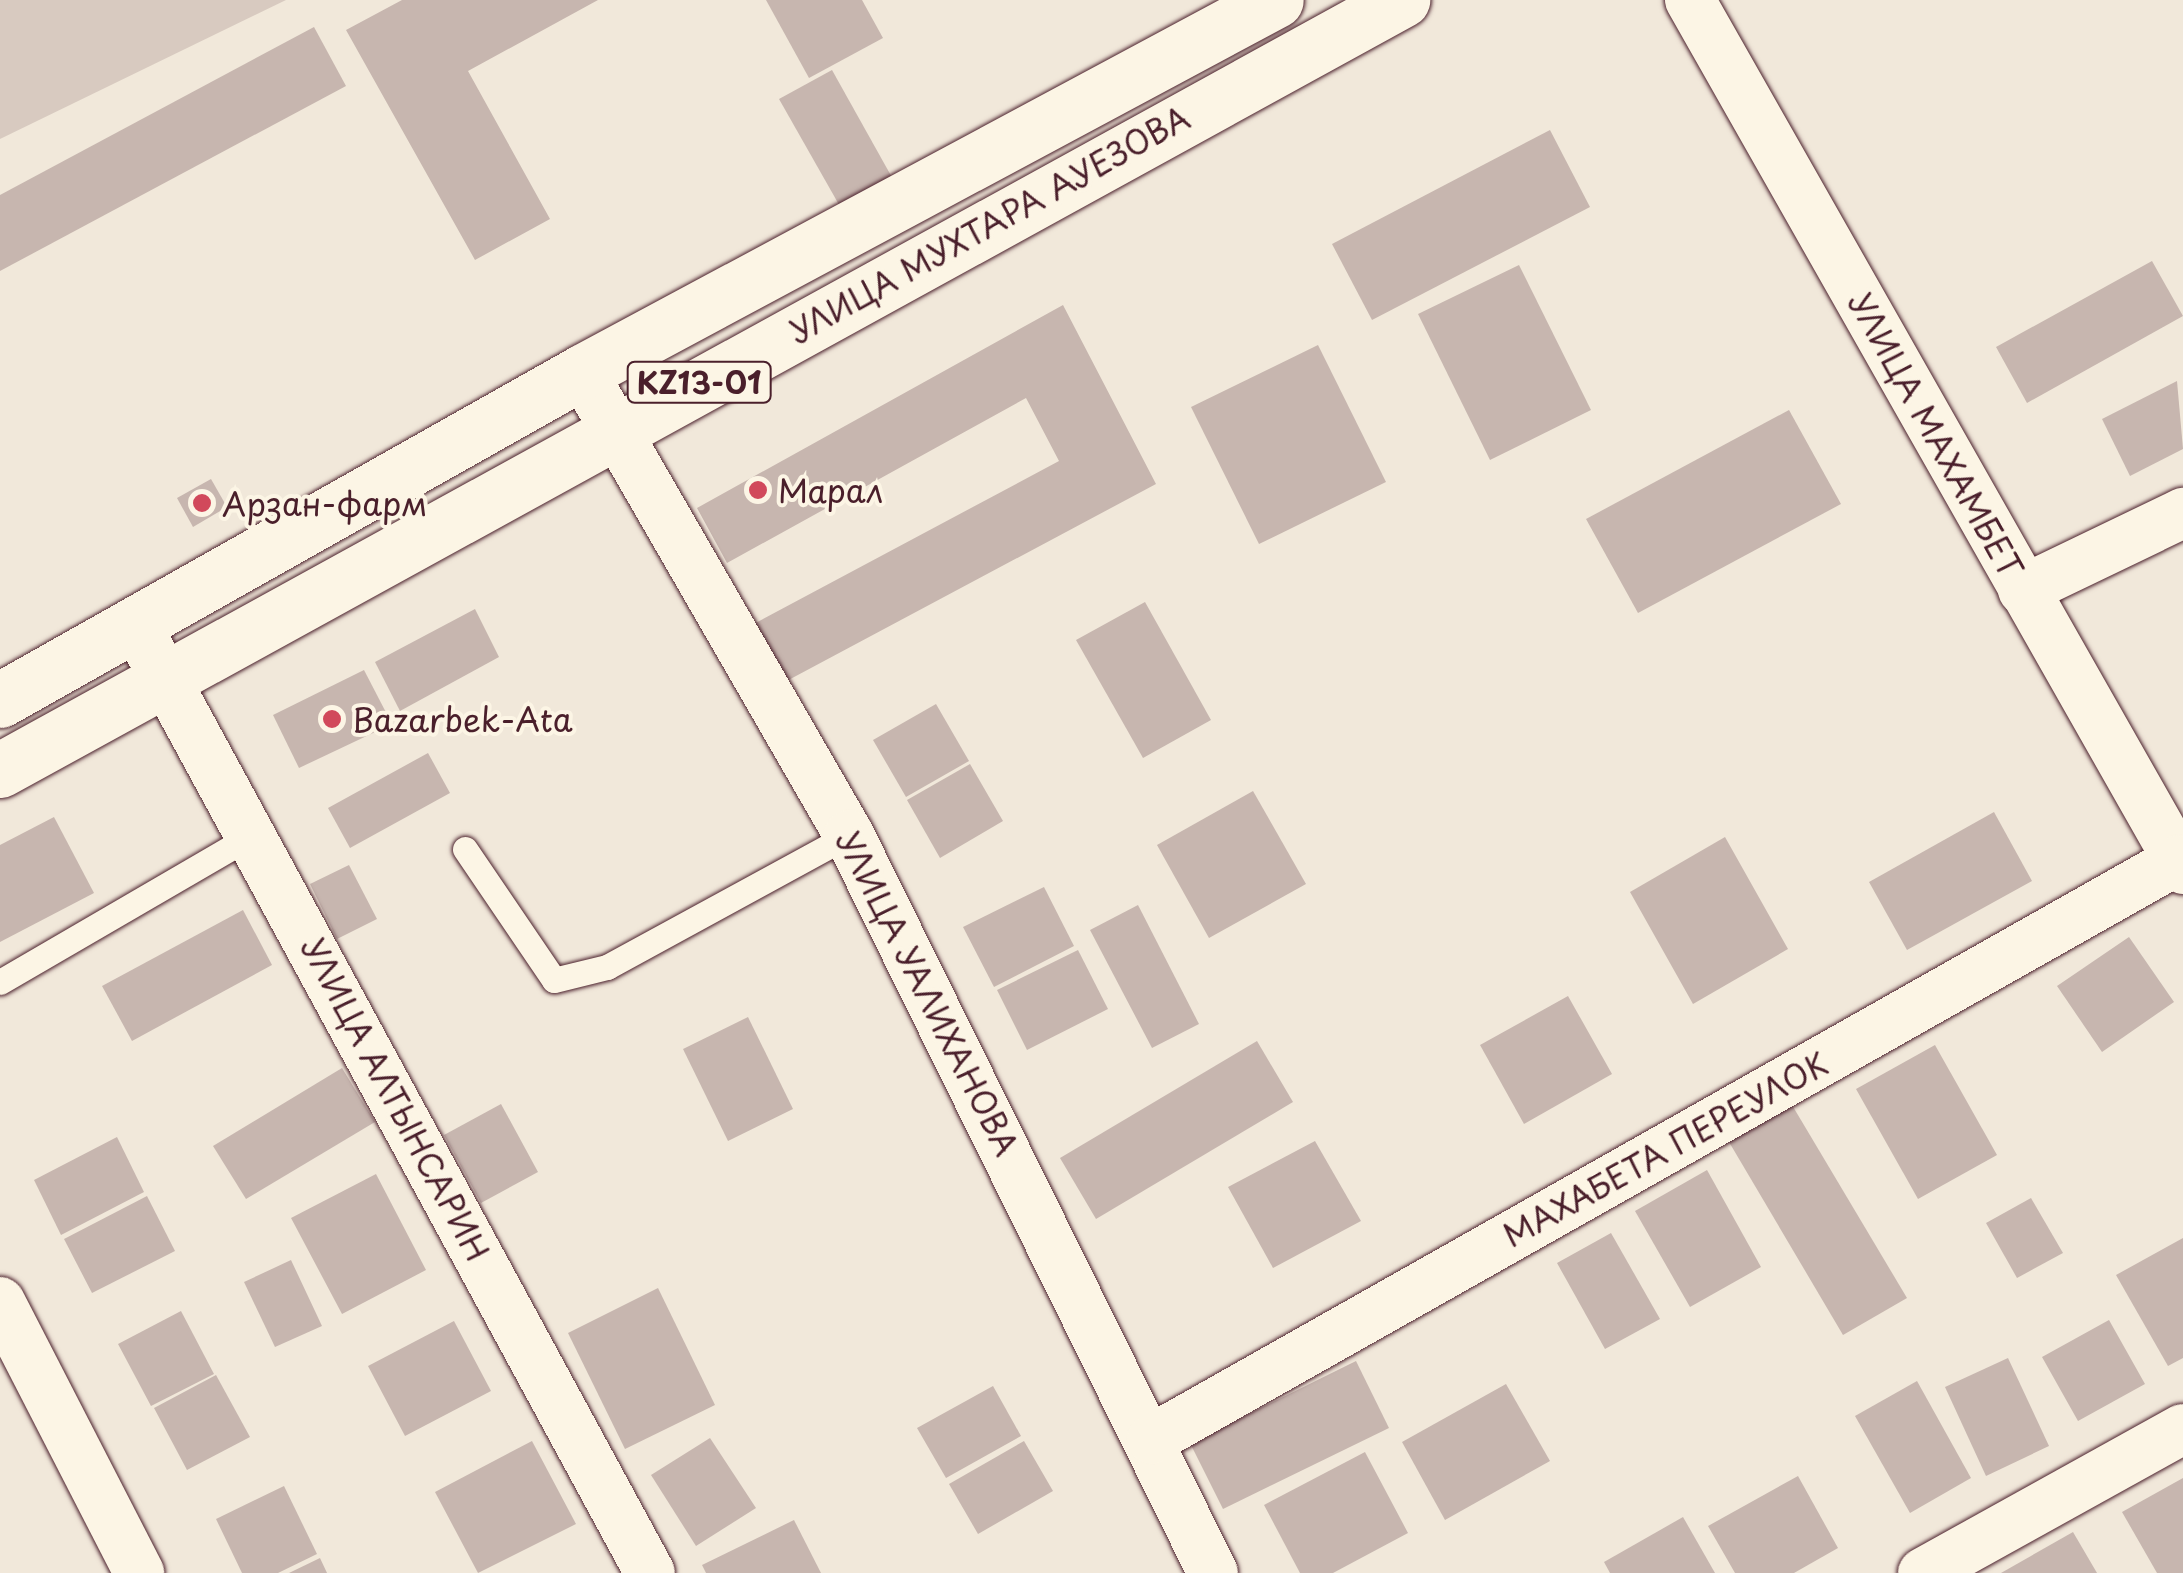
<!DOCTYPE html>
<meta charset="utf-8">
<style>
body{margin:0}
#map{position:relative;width:2183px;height:1573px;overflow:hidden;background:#f1e8da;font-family:"Playpen Sans",sans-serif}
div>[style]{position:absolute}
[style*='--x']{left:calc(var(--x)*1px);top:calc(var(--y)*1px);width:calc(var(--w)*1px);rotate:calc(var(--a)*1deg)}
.green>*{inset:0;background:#d8cac0}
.building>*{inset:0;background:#c7b6af}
.roads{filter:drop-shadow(0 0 2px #4a1f2b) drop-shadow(0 0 2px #4a1f2b)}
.service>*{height:25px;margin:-12.5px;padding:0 12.5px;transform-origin:12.5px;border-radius:12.5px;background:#fcf5e5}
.minor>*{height:50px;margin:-25px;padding:0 25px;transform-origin:25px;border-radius:25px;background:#fcf5e5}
.primary>*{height:55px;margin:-27.5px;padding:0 27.5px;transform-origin:27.5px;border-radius:27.5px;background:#fcf5e5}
.dots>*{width:28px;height:28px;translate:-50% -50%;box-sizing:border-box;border:5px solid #fcf5e5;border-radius:50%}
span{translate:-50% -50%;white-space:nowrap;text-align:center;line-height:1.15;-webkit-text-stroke:8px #fcf5e5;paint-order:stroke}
.shield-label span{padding:2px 8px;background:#fcf5e5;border:2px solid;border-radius:8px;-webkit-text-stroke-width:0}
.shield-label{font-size:30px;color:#4a1f2b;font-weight:700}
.street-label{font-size:32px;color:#4a1f2b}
.poi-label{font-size:32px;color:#4a1f2b}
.left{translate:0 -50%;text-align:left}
</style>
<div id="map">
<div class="green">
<div style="clip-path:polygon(0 0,286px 0,0 139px)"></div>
</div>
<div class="building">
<div style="clip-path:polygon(402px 0,598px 0,468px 71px,550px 219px,475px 260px,346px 30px)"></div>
<div style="clip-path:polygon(766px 0,862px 0,883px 38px,809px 78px)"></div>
<div style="clip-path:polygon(314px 27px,346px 86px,0 271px,0 195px)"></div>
<div style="clip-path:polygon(832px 70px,894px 181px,842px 210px,779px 99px)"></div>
<div style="clip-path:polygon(1550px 130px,1590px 207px,1372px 320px,1332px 244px)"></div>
<div style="clip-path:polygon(2152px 261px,2183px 316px,2027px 403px,1996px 347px)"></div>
<div style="clip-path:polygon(1519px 265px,1591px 410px,1490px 460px,1418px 314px)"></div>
<div style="clip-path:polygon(1063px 305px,1156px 484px,781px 684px,750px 626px,1059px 461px,1026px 398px,727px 563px,697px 508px)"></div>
<div style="clip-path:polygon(1318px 345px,1386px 482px,1259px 544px,1191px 407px)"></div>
<div style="clip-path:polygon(2177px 381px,2183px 449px,2130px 476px,2102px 419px)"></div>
<div style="clip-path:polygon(1789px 410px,1841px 504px,1638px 613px,1586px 519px)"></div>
<div style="clip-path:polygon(211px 479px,227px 507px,193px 527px,177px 498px)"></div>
<div style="clip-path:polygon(1145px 602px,1211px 720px,1143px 758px,1076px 640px)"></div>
<div style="clip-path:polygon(475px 609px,499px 657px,400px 711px,375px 662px)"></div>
<div style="clip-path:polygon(364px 670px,392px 724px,299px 768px,273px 715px)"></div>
<div style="clip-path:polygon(936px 704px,969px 761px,906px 797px,873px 740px)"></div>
<div style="clip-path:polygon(428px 753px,450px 793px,350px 848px,328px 808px)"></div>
<div style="clip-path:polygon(970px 764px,1003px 821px,940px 858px,907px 800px)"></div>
<div style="clip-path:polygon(1253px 791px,1306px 884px,1209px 938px,1157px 845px)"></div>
<div style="clip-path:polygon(1994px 812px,2032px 881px,1907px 950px,1869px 882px)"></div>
<div style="clip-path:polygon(54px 817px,94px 893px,0 942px,0 845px)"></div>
<div style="clip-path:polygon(1725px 837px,1788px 949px,1693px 1004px,1630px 892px)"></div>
<div style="clip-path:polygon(349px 865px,377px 919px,337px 939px,310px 884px)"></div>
<div style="clip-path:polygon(1044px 887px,1074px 946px,994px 987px,963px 927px)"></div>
<div style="clip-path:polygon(1138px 905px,1199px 1024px,1152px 1048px,1090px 930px)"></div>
<div style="clip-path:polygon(243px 910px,272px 965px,132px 1041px,102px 986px)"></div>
<div style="clip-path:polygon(2129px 937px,2174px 1002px,2102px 1052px,2057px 986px)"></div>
<div style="clip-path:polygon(1078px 950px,1108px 1009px,1027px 1050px,997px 990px)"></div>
<div style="clip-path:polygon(1568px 996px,1612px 1074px,1524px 1124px,1480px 1045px)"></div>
<div style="clip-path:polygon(748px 1017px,793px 1109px,728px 1141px,683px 1049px)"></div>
<div style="clip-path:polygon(1257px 1041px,1293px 1102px,1096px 1219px,1060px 1158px)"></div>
<div style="clip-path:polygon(1935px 1045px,1997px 1155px,1918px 1199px,1856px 1089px)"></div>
<div style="clip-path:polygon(342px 1068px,375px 1122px,246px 1199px,213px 1146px)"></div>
<div style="clip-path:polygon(501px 1104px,538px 1172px,481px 1203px,444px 1135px)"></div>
<div style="clip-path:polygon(1792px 1105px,1907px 1298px,1843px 1335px,1729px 1142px)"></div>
<div style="clip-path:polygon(117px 1137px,144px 1192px,61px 1235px,34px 1180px)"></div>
<div style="clip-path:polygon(1315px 1141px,1361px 1221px,1273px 1268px,1228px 1187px)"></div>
<div style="clip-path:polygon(1707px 1170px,1761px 1267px,1690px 1307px,1635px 1211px)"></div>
<div style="clip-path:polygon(376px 1174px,426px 1270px,342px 1314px,291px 1218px)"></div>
<div style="clip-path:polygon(147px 1196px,175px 1251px,92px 1293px,64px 1239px)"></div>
<div style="clip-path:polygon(2031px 1198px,2063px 1253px,2017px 1278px,1986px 1223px)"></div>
<div style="clip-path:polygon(1611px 1233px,1660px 1319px,1605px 1349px,1557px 1263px)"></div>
<div style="clip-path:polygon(2183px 1238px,2183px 1358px,2168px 1366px,2116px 1275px)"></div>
<div style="clip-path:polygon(291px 1260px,322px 1326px,275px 1347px,244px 1282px)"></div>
<div style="clip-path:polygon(658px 1288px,715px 1405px,625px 1449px,568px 1333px)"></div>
<div style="clip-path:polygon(181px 1311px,214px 1374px,151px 1406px,118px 1344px)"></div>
<div style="clip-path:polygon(2109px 1320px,2145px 1384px,2078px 1421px,2042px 1357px)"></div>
<div style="clip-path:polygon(454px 1321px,491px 1391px,405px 1436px,368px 1366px)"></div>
<div style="clip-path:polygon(2008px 1358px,2049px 1446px,1986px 1476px,1945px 1387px)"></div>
<div style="clip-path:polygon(1356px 1361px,1389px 1428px,1223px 1509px,1190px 1443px)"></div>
<div style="clip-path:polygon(216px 1375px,250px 1437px,187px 1470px,154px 1408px)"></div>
<div style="clip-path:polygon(1917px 1381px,1971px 1478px,1910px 1513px,1855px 1416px)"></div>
<div style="clip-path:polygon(1506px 1384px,1550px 1461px,1445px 1520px,1402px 1442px)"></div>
<div style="clip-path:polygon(993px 1386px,1021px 1436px,946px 1478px,917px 1428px)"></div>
<div style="clip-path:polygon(710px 1438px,756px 1508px,696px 1546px,651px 1475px)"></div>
<div style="clip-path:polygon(532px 1441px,576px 1524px,478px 1573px,435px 1492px)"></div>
<div style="clip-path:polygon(1024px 1441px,1053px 1491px,978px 1534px,949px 1484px)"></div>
<div style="clip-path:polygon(1365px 1452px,1408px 1533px,1333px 1573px,1300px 1573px,1264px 1505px)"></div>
<div style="clip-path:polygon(1798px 1476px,1838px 1548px,1794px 1573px,1735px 1573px,1708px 1526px)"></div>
<div style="clip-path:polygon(2183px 1478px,2183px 1573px,2157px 1573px,2122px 1512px)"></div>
<div style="clip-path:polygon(284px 1486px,317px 1554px,278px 1573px,242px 1573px,216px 1519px)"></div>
<div style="clip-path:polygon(1683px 1517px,1715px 1573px,1610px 1573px,1604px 1562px)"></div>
<div style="clip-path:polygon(794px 1520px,821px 1573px,706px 1573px,702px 1565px)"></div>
<div style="clip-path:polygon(2073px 1532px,2097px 1573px,2001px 1573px)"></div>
<div style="clip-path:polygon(320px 1558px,327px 1573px,289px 1573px)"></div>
</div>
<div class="roads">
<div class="service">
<div style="--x:465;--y:849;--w:158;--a:55.8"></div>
<div style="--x:554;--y:980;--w:55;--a:-13.8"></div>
<div style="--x:607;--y:967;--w:276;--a:-28.6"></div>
<div style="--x:0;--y:982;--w:294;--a:-30.2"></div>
</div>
<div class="minor">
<div style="--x:1690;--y:0;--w:999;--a:60.43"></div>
<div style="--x:582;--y:372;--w:534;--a:60.03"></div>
<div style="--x:849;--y:835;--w:823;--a:63.75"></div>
<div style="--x:2023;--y:590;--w:178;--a:-25.7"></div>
<div style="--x:137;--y:627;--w:1076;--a:61.53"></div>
<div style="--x:0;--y:1302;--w:305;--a:62.8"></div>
<div style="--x:1152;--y:1439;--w:1178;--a:-29.44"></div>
<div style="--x:1923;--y:1573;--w:297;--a:-29"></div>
</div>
<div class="primary">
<div style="--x:0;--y:700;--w:668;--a:-29.4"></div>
<div style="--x:582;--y:372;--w:787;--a:-28.19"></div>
<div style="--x:0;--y:770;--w:1600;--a:-28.78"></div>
</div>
</div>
<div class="dots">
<div style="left:758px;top:490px;background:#d1495b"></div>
<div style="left:202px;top:503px;background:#d1495b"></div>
<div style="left:332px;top:719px;background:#d1495b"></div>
</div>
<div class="shield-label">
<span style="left:699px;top:382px">KZ13-01</span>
</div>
<div class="street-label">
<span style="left:989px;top:224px;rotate:-29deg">УЛИЦА МУХТАРА АУЕЗОВА</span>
<span style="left:1936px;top:435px;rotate:61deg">УЛИЦА МАХАМБЕТ</span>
<span style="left:928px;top:993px;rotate:63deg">УЛИЦА УАЛИХАНОВА</span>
<span style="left:396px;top:1099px;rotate:62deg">УЛИЦА АЛТЫНСАРИН</span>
<span style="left:1665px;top:1149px;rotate:-29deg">МАХАБЕТА ПЕРЕУЛОК</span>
</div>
<div class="poi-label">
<span class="left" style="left:778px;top:490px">Марал</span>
<span class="left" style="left:222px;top:503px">Арзан-фарм</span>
<span class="left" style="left:352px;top:719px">Bazarbek-Ata</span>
</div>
</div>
